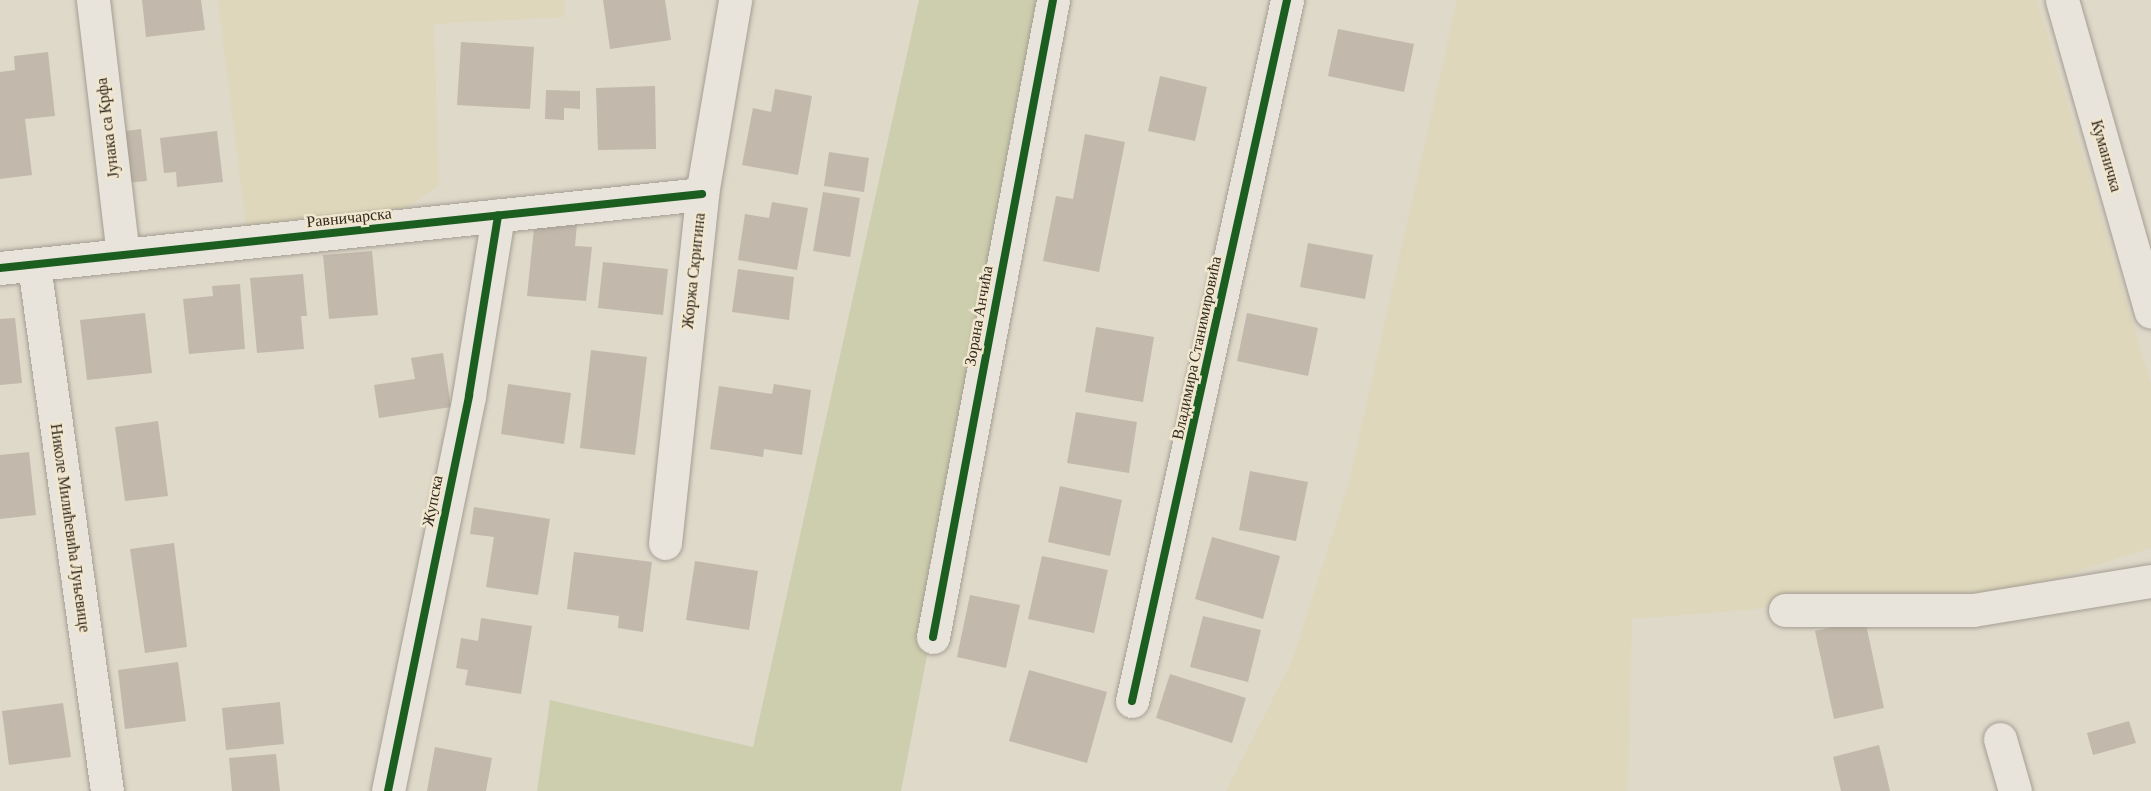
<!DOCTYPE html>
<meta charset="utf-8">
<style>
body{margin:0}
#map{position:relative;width:2151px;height:791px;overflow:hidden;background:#dfd9ca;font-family:"Crimson Pro",serif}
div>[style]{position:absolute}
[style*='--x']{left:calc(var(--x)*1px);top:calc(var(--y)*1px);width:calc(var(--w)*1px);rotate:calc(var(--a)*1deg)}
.farmland>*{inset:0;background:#ded7bb}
.green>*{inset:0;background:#cdcead}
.building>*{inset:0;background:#c2b8ab}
.roads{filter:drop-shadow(0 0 2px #a49e93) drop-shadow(0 0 2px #a49e93)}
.street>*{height:33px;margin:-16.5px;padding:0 16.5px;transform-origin:16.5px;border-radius:16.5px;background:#e8e4db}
.cycleway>*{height:8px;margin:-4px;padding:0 4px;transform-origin:4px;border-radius:4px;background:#1b5e20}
span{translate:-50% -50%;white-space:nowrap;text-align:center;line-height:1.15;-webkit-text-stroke:5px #f1e7cf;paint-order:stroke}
.street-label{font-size:16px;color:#31271d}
</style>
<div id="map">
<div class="farmland">
<div style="clip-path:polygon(218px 0,565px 0,565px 17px,434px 24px,439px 185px,378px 228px,248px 242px)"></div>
<div style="clip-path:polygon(1457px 0,2037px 0,2151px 384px,2151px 548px,1979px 603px,1791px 602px,1750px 610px,1632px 619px,1628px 791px,1226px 791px,1292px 661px,1348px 486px)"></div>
</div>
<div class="green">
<div style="clip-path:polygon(919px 0,1053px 0,901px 791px,537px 791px,550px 700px,753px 747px)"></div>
</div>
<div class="building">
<div style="clip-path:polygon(142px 0,201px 0,205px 30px,146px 37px)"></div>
<div style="clip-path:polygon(603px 0,665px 0,671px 40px,610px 49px)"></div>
<div style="clip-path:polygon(1338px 29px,1414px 44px,1404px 92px,1328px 76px)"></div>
<div style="clip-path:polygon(461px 42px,534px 47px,530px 109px,457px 105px)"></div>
<div style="clip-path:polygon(48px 52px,55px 116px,25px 119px,32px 175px,0 179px,0 72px,15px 70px,14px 56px)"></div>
<div style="clip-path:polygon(1160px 76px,1207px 87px,1195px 141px,1148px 131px)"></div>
<div style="clip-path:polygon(655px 86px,656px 149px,598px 150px,596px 88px)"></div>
<div style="clip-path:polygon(775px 89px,812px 96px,798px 175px,742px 165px,753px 108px,771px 112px)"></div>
<div style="clip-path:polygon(546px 90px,580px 91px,580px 109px,564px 108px,564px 120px,545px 119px)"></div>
<div style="clip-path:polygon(141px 129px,147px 181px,124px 183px,118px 132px)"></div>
<div style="clip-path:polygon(217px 131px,223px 182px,177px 187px,176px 172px,164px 173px,160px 138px)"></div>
<div style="clip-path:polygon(1085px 134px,1125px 142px,1099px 272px,1043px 261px,1056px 196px,1073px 199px)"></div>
<div style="clip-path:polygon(829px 152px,869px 158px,864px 192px,824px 186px)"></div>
<div style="clip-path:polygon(823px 192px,860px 198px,850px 257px,813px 251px)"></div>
<div style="clip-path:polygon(772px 202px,808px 208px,797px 270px,738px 260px,745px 214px,769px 218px)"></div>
<div style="clip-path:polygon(535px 219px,577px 224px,575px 246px,592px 247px,586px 301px,527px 296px)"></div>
<div style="clip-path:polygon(1308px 243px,1373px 255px,1365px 299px,1300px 287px)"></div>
<div style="clip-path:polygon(372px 251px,378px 315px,329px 319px,323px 255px)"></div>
<div style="clip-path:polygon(603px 262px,668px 269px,663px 315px,598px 308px)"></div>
<div style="clip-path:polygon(738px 269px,794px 277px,789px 320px,732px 312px)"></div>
<div style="clip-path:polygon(303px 274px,307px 316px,301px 316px,304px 349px,257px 353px,250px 278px)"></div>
<div style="clip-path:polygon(240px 284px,245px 349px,189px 354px,183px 299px,213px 296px,212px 286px)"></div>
<div style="clip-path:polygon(145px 313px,152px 373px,87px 380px,80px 320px)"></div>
<div style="clip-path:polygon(1247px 313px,1318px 328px,1308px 376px,1237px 361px)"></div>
<div style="clip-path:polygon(15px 318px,22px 383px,0 385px,0 319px)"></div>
<div style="clip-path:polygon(1096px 327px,1154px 337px,1143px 402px,1085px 392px)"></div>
<div style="clip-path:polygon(591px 350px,647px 357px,635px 455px,580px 448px)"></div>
<div style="clip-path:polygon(443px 353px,451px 407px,379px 418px,374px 385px,415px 379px,411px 358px)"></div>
<div style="clip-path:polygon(508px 384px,571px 393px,564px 444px,501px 434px)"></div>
<div style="clip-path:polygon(774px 384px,811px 390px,802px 455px,764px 449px,763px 457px,710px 449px,719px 386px,772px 394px)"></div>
<div style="clip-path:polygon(1076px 412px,1137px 422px,1129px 473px,1067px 463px)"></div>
<div style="clip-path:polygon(158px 421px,168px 496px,125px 501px,115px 427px)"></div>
<div style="clip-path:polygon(29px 452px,36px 515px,0 519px,0 455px)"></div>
<div style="clip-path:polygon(1250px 471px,1308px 482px,1296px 541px,1239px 530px)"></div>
<div style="clip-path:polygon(1060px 486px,1122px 500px,1110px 556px,1048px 542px)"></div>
<div style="clip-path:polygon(474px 507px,550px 519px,538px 595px,486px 587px,494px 537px,470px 534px)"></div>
<div style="clip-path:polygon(1212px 537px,1280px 556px,1263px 619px,1195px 599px)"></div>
<div style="clip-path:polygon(174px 543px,187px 647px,145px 653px,130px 549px)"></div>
<div style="clip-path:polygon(574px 552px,652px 562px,643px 632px,618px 628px,619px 616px,567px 609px)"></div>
<div style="clip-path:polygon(1042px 556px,1108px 570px,1094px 633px,1028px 619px)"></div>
<div style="clip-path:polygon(695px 561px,758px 571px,749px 630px,686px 620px)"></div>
<div style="clip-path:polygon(970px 595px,1020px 605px,1006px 668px,957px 657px)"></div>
<div style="clip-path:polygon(1203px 616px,1261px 630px,1248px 682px,1190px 667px)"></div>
<div style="clip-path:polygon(481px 618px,532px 626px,521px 694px,465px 685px,468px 670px,456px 668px,461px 638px,478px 641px)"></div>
<div style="clip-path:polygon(1865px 620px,1884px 708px,1834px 719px,1815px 631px)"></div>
<div style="clip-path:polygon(178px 662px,186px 721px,125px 729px,118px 670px)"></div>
<div style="clip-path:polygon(1029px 670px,1107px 692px,1087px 763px,1009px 741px)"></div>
<div style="clip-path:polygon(1170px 674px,1246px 698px,1232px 743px,1156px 718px)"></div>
<div style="clip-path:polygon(280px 702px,284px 744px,226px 750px,222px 708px)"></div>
<div style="clip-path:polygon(63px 703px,71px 757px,9px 765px,2px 711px)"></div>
<div style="clip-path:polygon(2129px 721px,2136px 743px,2093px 755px,2087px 733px)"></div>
<div style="clip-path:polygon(1879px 745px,1890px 791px,1841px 791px,1833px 757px)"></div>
<div style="clip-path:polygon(435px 747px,492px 758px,486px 791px,427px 791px)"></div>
<div style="clip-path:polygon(276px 754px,280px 791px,232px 791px,229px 758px)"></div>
</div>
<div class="roads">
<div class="street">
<div style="--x:93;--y:0;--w:257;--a:83.3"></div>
<div style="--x:2062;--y:0;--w:324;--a:74.1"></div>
<div style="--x:34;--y:265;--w:531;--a:82.1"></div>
<div style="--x:0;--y:268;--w:706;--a:-6.02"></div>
<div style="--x:665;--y:543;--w:351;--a:-83.9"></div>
<div style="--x:702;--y:194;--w:197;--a:-80.3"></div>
<div style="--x:1785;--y:610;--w:188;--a:0"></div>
<div style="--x:1973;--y:610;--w:180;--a:-9.3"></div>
<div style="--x:933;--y:637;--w:648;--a:-79.33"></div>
<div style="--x:1132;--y:701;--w:718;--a:-77.53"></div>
<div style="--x:2000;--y:739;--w:54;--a:73.9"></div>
<div style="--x:388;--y:791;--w:404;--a:-78.4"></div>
<div style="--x:469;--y:395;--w:182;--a:-80.8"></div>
</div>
</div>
<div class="cycleway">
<div style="--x:0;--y:268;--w:706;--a:-6.02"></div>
<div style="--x:933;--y:637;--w:648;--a:-79.33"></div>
<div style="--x:1132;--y:701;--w:718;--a:-77.53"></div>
<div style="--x:388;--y:791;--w:404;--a:-78.4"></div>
<div style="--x:469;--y:395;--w:182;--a:-80.8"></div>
</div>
<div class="street-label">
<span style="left:108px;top:128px;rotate:-97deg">Јунака са Крфа</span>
<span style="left:2106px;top:156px;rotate:74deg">Куманичка</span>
<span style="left:349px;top:218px;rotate:-6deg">Равничарска</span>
<span style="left:694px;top:271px;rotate:-84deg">Жоржа Скригина</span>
<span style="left:979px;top:316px;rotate:-80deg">Зорана Анчића</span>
<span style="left:1197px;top:348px;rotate:-78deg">Владимира Станимировића</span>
<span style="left:433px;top:501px;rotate:-79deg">Жупска</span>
<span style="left:70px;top:528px;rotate:82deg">Николе Милићевића Луњевице</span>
</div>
</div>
